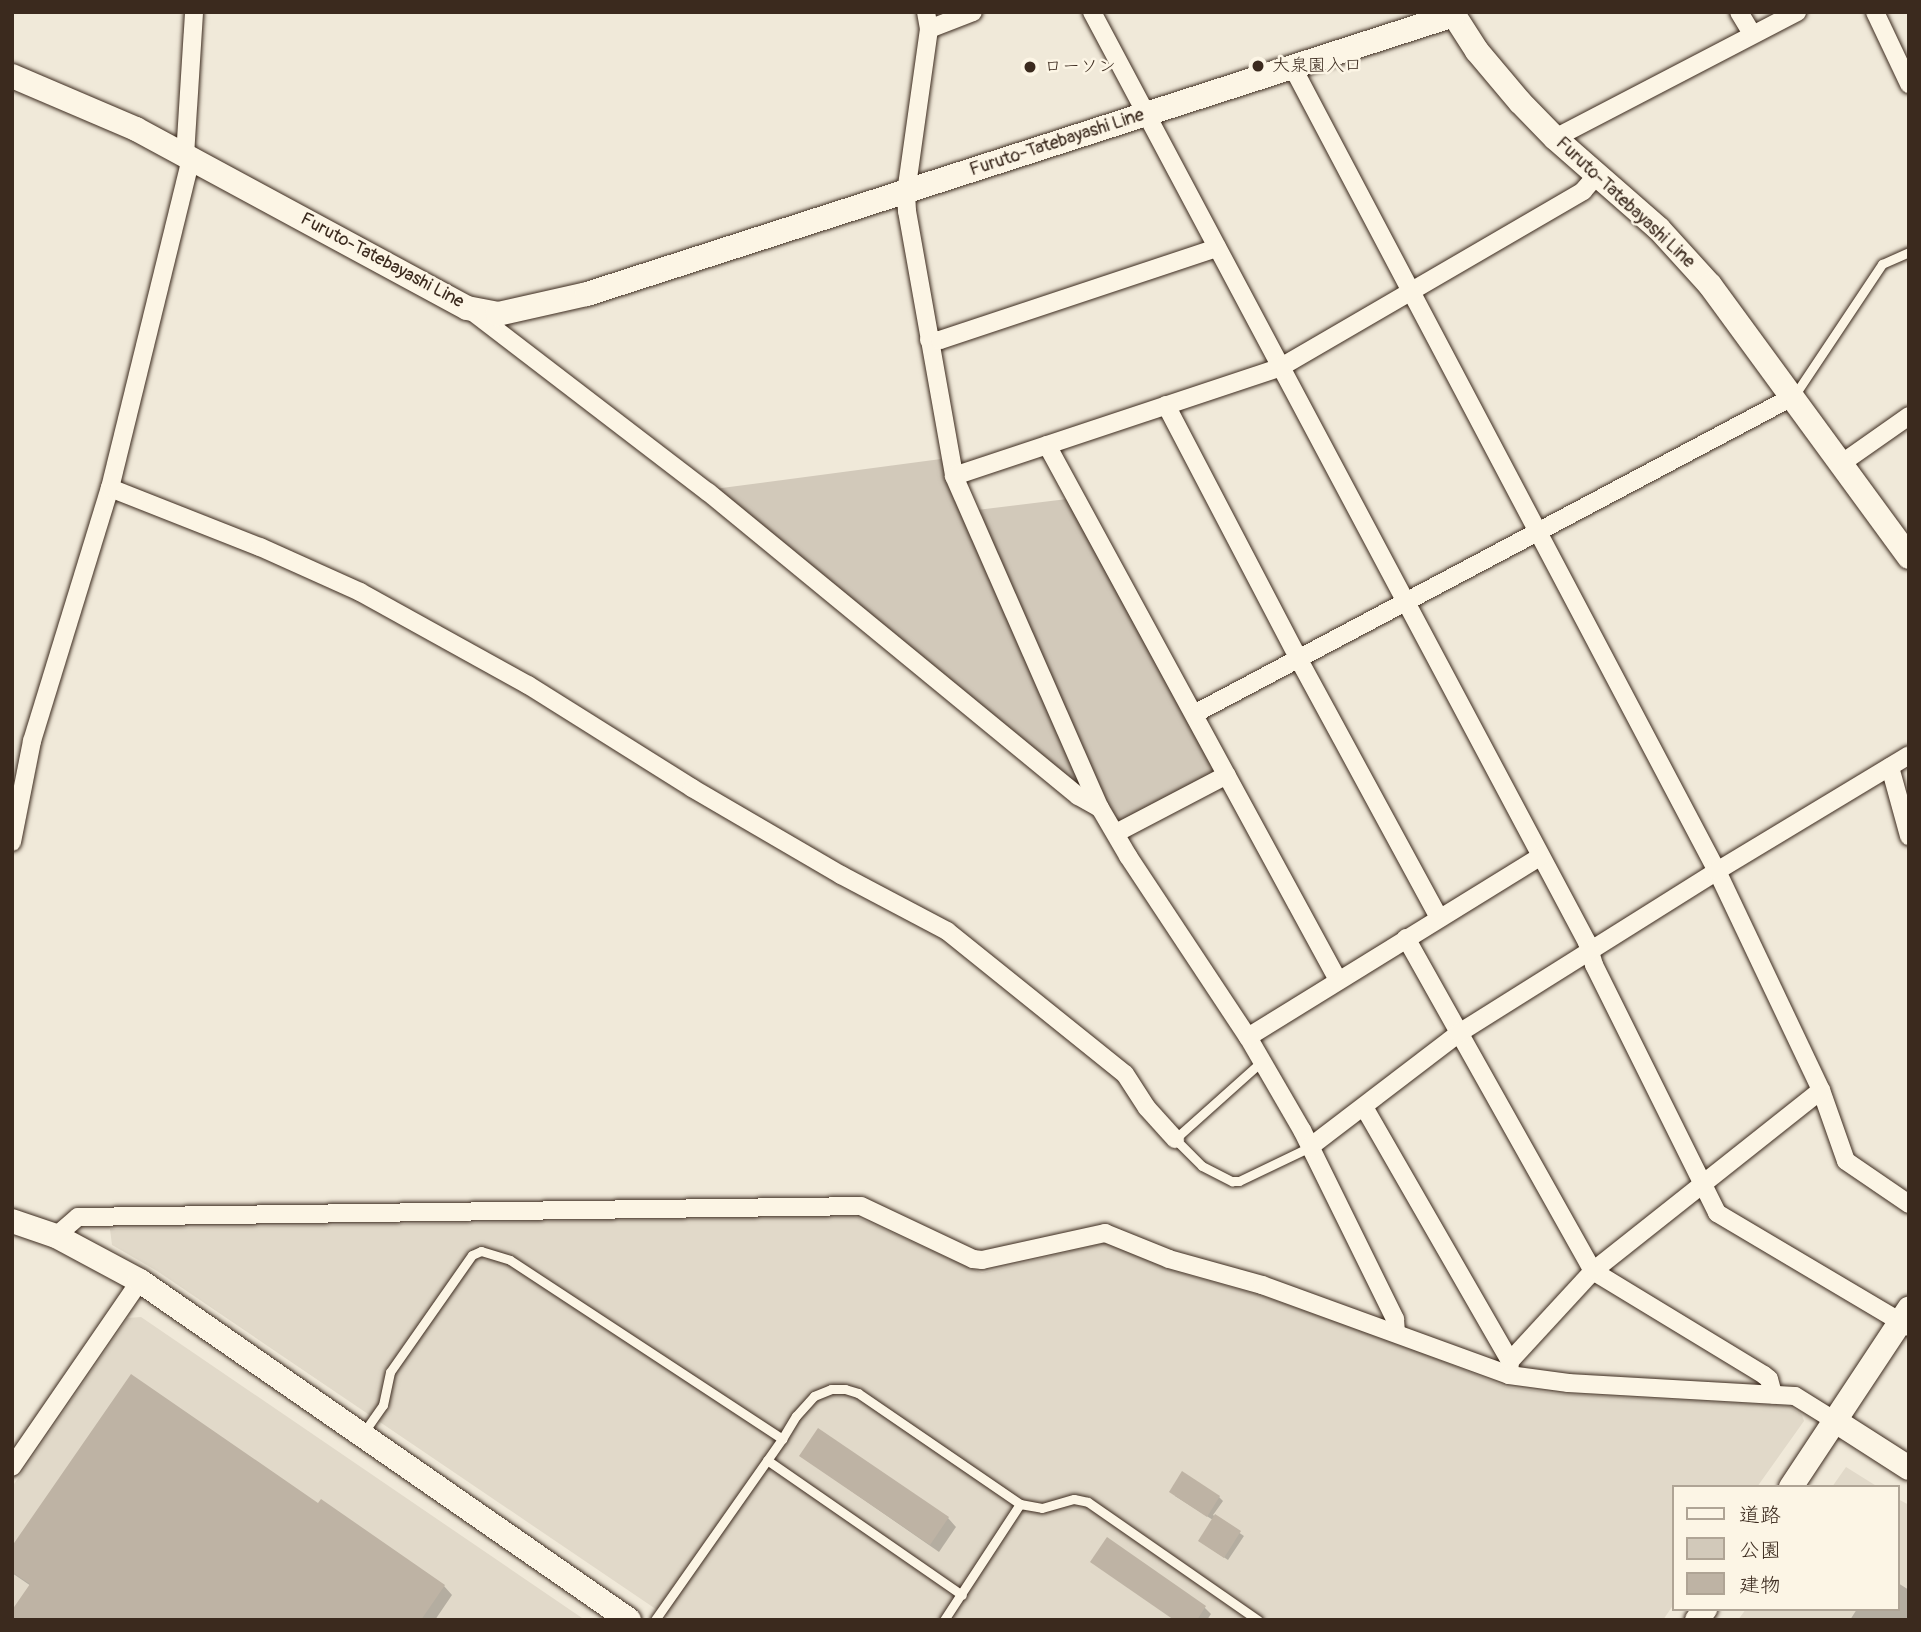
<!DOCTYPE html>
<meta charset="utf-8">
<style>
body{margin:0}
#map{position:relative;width:1921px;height:1632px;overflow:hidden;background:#f0e9d9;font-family:Pangolin,"Klee One",sans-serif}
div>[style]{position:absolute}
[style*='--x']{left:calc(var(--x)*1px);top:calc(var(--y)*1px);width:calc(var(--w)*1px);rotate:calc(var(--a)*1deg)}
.built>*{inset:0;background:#e1d9c9}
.green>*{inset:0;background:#d2c9ba}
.shadow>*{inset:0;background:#0003}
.building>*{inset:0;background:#beb3a4}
.roads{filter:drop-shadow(0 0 2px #3b2a1e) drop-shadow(0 0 2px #3b2a1e)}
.lane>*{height:9px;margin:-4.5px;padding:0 4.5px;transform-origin:4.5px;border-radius:4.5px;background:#fcf5e5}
.street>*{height:18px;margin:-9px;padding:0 9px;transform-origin:9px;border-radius:9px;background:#fcf5e5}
.secondary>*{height:24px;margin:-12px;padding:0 12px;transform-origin:12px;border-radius:12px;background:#fcf5e5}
.dots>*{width:19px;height:19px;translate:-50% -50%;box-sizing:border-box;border:4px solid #fcf5e5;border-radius:50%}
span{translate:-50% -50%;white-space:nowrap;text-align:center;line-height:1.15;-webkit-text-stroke:5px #fcf5e5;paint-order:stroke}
.poi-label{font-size:18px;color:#3b2a1e}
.left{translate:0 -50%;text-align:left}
.street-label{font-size:18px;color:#3b2a1e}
.frame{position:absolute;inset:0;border:14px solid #3b2a1e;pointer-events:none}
.legend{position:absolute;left:1672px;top:1485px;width:228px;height:126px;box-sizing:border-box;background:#fcf5e5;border:2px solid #afa495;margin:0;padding:9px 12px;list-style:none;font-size:21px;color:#3b2a1e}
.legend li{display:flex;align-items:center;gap:14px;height:35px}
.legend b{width:35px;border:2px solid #afa495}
</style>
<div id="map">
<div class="built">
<div style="clip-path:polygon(854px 1216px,982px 1273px,1104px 1243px,1115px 1245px,1174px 1271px,1266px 1297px,1413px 1349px,1506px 1387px,1561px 1394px,1789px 1406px,1802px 1415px,1804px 1421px,1757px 1487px,1674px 1487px,1674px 1604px,1663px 1620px,672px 1620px,157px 1271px,112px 1245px,110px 1229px)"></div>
<div style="clip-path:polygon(141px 1317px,585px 1620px,12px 1620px,12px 1487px,128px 1318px)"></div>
<div style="clip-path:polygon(1846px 1467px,1878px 1487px,1832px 1487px)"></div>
<div style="clip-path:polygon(1898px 1499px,1909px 1505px,1909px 1620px,1738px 1620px,1746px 1609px,1898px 1609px)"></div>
</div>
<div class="green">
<div style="clip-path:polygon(941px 459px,1086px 795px,714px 489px)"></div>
<div style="clip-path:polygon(1067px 499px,1224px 770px,1118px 822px,1104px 801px,977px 510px)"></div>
</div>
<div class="shadow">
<div style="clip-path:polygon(801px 1456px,948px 1518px,956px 1527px,939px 1552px)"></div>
<div style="clip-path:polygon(1175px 1496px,1219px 1497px,1223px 1501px,1213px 1515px,1244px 1536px,1228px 1560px,1204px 1544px,1213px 1520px)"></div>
<div style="clip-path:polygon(319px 1505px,444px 1586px,452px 1595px,435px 1620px,12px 1620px,31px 1586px,12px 1573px,12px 1549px)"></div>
<div style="clip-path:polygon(1107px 1540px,1205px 1608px,1211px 1614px,1207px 1620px,1174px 1620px)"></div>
<div style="clip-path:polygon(1898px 1583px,1909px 1590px,1909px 1620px,1850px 1620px,1857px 1609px,1898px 1609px)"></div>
</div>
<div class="building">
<div style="clip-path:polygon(131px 1374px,318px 1503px,321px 1499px,445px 1585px,421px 1620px,12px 1620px,12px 1610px,30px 1584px,12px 1572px,12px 1546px)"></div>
<div style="clip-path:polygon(818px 1428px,949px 1517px,930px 1545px,799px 1456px)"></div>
<div style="clip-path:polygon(1182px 1471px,1220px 1496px,1207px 1517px,1169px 1492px)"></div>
<div style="clip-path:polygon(1215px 1514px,1241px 1531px,1224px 1558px,1198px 1541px)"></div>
<div style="clip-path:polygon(1107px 1537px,1206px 1606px,1197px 1620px,1174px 1620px,1090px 1562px)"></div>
</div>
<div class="roads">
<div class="lane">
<div style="--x:1794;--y:396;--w:159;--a:-56.3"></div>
<div style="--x:1882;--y:264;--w:30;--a:-24"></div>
<div style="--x:1261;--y:1062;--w:115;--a:138.2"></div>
<div style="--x:1175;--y:1139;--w:38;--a:45"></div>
<div style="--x:1202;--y:1166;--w:34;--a:27"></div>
<div style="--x:1232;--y:1181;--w:7;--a:0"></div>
<div style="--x:1239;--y:1181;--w:79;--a:-25.6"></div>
<div style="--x:364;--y:1432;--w:33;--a:-55"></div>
<div style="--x:383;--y:1405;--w:34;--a:-78"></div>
<div style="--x:390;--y:1372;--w:143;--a:-55"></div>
<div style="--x:472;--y:1255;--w:10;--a:-24"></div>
<div style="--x:481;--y:1251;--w:30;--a:17"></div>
<div style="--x:510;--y:1260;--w:326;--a:33.3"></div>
<div style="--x:782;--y:1439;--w:221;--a:125.1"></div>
<div style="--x:782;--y:1439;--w:27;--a:-59"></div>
<div style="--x:796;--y:1416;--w:27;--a:-48"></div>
<div style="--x:814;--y:1396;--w:18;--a:-22"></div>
<div style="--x:831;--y:1389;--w:14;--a:0"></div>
<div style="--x:845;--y:1389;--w:14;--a:17"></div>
<div style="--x:858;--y:1393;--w:196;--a:34.4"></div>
<div style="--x:767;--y:1460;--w:237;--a:34.7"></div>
<div style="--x:944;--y:1620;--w:139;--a:-56.8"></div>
<div style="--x:1020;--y:1504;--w:22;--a:10"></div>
<div style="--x:1042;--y:1508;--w:33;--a:-16"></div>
<div style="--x:1074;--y:1499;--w:14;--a:12"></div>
<div style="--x:1088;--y:1502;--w:207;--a:34.8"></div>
</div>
<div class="street">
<div style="--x:926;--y:12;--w:17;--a:80"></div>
<div style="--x:929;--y:29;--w:165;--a:98"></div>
<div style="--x:906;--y:192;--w:19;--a:87"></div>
<div style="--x:907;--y:211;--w:269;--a:79.9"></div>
<div style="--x:954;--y:476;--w:363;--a:66.3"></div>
<div style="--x:1100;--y:808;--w:56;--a:59.7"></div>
<div style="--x:1128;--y:856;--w:217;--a:56.5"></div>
<div style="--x:1248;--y:1037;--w:108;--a:59.9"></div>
<div style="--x:1302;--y:1130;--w:211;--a:63.8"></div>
<div style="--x:1395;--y:1319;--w:13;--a:86"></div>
<div style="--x:1092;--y:12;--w:1054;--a:61.98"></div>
<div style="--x:1587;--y:942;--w:24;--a:73"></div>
<div style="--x:1594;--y:965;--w:277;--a:63.6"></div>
<div style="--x:1717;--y:1213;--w:223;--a:30.7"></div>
<div style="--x:1739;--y:12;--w:26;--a:59"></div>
<div style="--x:1875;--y:12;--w:80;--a:64.7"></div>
<div style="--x:929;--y:29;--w:47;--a:-21.1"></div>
<div style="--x:1292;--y:66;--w:910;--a:62.17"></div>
<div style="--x:1717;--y:871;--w:242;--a:64.6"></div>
<div style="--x:1821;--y:1090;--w:75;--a:70.6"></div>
<div style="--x:1846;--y:1161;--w:76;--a:34.3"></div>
<div style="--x:1555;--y:138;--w:273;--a:-27.5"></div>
<div style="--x:185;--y:156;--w:144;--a:-86.4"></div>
<div style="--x:473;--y:312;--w:296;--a:37.5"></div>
<div style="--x:708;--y:492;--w:479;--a:39.4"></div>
<div style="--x:1078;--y:796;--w:25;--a:29"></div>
<div style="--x:929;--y:340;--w:11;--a:0"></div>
<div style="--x:940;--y:340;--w:292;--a:-18.4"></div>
<div style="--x:1166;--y:405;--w:285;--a:62.4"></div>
<div style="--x:1298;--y:658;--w:296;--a:61.5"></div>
<div style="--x:1047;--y:445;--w:609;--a:61.46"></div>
<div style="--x:1842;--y:463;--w:82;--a:-35"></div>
<div style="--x:954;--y:476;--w:345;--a:-18.4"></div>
<div style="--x:1281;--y:367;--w:350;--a:-30.2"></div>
<div style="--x:1583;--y:191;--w:21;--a:-49"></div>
<div style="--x:110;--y:488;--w:161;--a:21.5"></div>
<div style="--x:260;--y:547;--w:110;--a:24.2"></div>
<div style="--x:360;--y:592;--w:192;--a:29"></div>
<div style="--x:528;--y:685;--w:194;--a:32.1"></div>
<div style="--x:692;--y:788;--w:173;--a:30.3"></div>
<div style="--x:841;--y:875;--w:120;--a:27.8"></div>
<div style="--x:947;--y:931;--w:228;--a:38.8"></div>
<div style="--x:1125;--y:1074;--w:40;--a:57.1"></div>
<div style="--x:1147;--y:1108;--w:42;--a:47.9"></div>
<div style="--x:1194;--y:714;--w:679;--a:-27.92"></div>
<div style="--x:1890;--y:767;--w:72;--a:74.6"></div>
<div style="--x:1116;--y:833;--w:125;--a:-27.6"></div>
<div style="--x:12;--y:842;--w:103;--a:-78.8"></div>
<div style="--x:32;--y:741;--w:265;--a:-72.9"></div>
<div style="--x:110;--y:488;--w:340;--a:-76.2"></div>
<div style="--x:1406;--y:938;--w:382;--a:60.7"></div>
<div style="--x:1593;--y:1271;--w:200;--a:31.3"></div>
<div style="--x:1764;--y:1375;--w:6;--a:39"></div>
<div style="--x:1769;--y:1379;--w:16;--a:75"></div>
<div style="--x:1248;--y:1037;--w:343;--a:-31.7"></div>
<div style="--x:1364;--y:1107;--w:293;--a:60.1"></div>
<div style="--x:1310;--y:1147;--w:188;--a:-37.4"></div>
<div style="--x:1459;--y:1033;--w:305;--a:-32.1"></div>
<div style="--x:1717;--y:871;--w:224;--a:-31.1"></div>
<div style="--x:56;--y:1236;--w:29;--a:-41"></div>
<div style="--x:78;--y:1217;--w:783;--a:-0.8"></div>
<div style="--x:861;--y:1206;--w:124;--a:25.3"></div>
<div style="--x:973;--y:1259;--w:9;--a:6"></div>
<div style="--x:982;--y:1260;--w:126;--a:-12.4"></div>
<div style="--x:1105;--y:1233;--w:69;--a:22.1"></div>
<div style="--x:1169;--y:1259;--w:97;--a:15.6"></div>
<div style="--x:1262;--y:1285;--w:263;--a:20"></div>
<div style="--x:1509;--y:1375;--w:60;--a:7.7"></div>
<div style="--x:1568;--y:1383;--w:227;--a:3.3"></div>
<div style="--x:1795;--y:1396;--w:49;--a:31.8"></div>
<div style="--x:1509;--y:1375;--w:14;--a:-86"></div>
<div style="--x:1510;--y:1361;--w:122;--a:-47.3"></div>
<div style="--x:1593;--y:1271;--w:291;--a:-38.4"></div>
<div style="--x:12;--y:1467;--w:226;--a:-55.5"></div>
</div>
<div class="secondary">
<div style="--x:1452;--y:12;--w:46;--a:57.3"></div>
<div style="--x:1477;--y:51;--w:67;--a:49.9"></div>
<div style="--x:1520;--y:102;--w:50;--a:45.8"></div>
<div style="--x:1555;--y:138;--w:138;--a:41.2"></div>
<div style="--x:1659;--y:229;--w:76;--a:47.7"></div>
<div style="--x:1710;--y:285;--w:337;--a:53.8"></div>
<div style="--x:12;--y:76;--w:135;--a:23.1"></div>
<div style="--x:136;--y:129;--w:376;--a:28.4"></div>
<div style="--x:467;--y:308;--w:32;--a:11"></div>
<div style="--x:498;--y:314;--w:91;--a:-12.7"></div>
<div style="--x:587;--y:294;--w:911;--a:-17.84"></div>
<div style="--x:12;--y:1221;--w:46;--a:18.8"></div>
<div style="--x:56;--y:1236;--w:95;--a:28.2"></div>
<div style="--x:140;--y:1281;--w:595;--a:34.73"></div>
<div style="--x:1837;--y:1422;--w:85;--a:32.6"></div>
<div style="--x:1791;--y:1487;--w:214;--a:-56.5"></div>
<div style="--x:1697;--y:1620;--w:14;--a:-54"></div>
</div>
</div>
<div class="dots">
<div style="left:1258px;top:66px;background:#3b2a1e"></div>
<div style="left:1030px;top:67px;background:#3b2a1e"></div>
</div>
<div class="poi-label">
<span class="left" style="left:1272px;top:66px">大泉園入口</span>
<span class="left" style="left:1044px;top:67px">ローソン</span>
</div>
<div class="street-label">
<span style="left:1057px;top:143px;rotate:-18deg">Furuto-Tatebayashi Line</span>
<span style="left:1625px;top:203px;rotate:43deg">Furuto-Tatebayashi Line</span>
<span style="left:382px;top:261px;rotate:28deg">Furuto-Tatebayashi Line</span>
</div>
<div class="frame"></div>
<ul class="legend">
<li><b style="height:9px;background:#fcf5e5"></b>道路</li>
<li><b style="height:19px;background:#d2c9ba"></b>公園</li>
<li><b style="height:19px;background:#beb3a4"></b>建物</li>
</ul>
</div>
